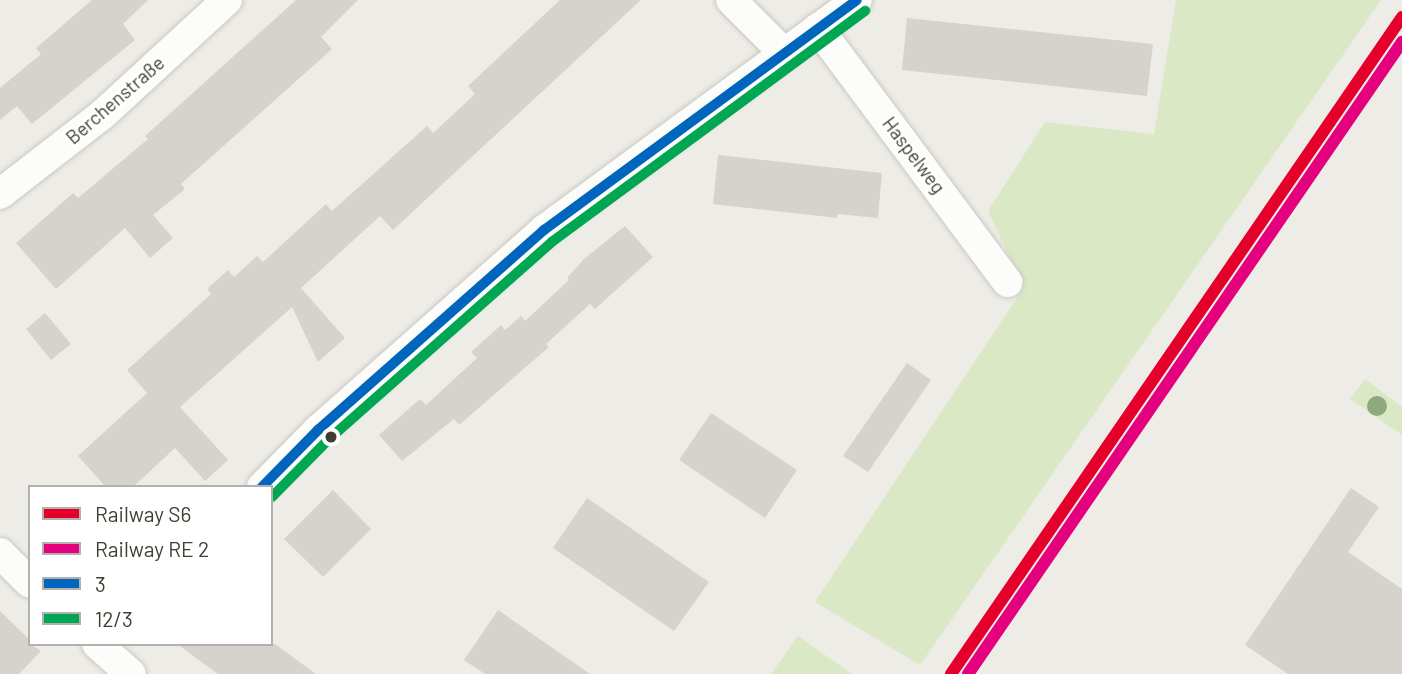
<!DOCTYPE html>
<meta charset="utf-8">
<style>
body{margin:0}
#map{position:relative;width:1402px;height:674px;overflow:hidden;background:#eeece6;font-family:Barlow,sans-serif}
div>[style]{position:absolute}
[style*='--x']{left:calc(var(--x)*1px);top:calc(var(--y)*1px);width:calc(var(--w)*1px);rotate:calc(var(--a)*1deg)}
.green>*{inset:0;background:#dae8c6}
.building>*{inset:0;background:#d6d3cd}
.roads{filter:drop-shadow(0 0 2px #cac8c2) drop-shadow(0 0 2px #cac8c2)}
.street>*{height:30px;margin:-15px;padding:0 15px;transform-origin:15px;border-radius:15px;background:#fcfcfb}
.bus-1>*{height:10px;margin:-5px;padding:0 5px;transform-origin:5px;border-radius:5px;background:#0065bd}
.bus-2>*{height:10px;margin:-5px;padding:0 5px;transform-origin:5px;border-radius:5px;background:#00a651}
.rail-1>*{height:12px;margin:-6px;padding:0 6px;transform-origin:6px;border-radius:6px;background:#e4002b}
.rail-2>*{height:12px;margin:-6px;padding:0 6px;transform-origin:6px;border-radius:6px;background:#e5007d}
.trees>*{width:20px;height:20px;margin:-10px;border-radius:50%;background:#8fa87e}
.dots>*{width:19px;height:19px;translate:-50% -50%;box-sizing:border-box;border:4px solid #fff;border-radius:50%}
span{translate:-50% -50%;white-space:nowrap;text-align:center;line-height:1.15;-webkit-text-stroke:6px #fff;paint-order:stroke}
.street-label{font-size:19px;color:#423d33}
.legend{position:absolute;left:28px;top:485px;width:245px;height:161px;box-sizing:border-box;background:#fff;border:2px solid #b3b1ad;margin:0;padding:9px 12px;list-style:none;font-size:21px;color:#423d33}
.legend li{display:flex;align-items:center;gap:14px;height:35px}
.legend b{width:35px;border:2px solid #b3b1ad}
</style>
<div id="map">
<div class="green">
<div style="clip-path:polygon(1176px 0,1381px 0,920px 665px,815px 602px,1024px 287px,988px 211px,1045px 122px,1154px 134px)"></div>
<div style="clip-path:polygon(1365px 379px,1402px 407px,1402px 435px,1350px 399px)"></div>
<div style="clip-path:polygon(798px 636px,852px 674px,771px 674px)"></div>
</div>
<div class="building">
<div style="clip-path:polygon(92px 0,148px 0,123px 24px,135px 40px,32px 124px,17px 106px,0 120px,0 88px,41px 54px,36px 48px)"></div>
<div style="clip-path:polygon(296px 0,358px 0,321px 37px,332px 49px,181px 184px,185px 189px,153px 215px,173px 238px,150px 258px,125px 228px,56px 289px,16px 243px,73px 193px,78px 198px,148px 139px,145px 136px)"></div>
<div style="clip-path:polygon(560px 0,641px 0,393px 230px,380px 216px,301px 288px,345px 338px,318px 362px,292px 307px,180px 407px,228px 460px,205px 481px,175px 448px,133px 487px,106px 487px,78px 456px,147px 393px,127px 370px,211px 294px,207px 289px,228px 270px,234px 277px,257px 256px,263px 262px,326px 204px,332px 211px,427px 126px,433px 133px,475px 94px,468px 86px)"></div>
<div style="clip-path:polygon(907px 18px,1153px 44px,1147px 96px,902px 70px)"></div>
<div style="clip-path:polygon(718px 155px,882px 173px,878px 218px,838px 214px,837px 218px,713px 204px)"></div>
<div style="clip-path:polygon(625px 226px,653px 257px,595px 309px,590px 304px,546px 344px,549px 347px,459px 425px,454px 419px,402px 461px,379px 435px,420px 399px,426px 405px,477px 358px,471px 352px,501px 325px,505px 330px,521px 316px,525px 321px,569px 280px,567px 278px,584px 259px)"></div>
<div style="clip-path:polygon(45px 313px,71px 344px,51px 360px,26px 329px)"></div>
<div style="clip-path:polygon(907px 363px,931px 380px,868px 472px,843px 456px)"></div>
<div style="clip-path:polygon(711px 413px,797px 470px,765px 518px,679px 460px)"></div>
<div style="clip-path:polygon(1351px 488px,1379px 507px,1348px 552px,1402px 589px,1402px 674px,1288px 674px,1245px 645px)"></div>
<div style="clip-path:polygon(333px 490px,371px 529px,323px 577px,284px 539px)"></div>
<div style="clip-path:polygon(587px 498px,709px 582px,674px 631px,553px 548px)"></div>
<div style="clip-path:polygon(498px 610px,590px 674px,485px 674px,464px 660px)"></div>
<div style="clip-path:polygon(0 611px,30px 640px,30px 644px,41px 651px,19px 674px,0 674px)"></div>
<div style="clip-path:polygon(177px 644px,275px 644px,316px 674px,218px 674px)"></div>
</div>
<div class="roads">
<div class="street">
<div style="--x:731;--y:0;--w:74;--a:45"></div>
<div style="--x:818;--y:28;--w:317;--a:53.3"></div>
<div style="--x:0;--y:194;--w:129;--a:-37.8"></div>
<div style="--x:102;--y:115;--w:170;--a:-42.6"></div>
<div style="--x:262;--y:487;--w:80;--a:-45.5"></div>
<div style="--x:318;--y:430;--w:302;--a:-41.5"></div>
<div style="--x:544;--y:230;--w:388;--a:-36.3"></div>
<div style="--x:0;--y:553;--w:42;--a:45"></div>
<div style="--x:97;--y:644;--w:45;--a:41.4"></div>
</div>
</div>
<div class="bus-1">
<div style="--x:262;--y:487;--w:80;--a:-45.5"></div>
<div style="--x:318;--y:430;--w:302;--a:-41.5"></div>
<div style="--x:544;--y:230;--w:388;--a:-36.3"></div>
</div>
<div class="bus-2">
<div style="--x:272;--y:497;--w:80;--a:-45.5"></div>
<div style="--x:328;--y:440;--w:300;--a:-41.5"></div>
<div style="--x:553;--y:241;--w:388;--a:-36.4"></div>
</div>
<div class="rail-1">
<div style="--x:951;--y:674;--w:797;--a:-55.53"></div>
</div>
<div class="rail-2">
<div style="--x:968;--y:674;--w:767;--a:-55.52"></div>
</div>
<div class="trees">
<div style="left:1377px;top:406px"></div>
</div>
<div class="dots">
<div style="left:331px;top:437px;background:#423d33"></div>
</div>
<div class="street-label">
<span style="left:115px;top:100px;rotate:-41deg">Berchenstraße</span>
<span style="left:914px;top:155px;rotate:53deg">Haspelweg</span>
</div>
<ul class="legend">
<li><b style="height:9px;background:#e4002b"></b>Railway S6</li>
<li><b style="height:9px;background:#e5007d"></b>Railway RE 2</li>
<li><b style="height:9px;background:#0065bd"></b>3</li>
<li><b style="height:9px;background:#00a651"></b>12/3</li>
</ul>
</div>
